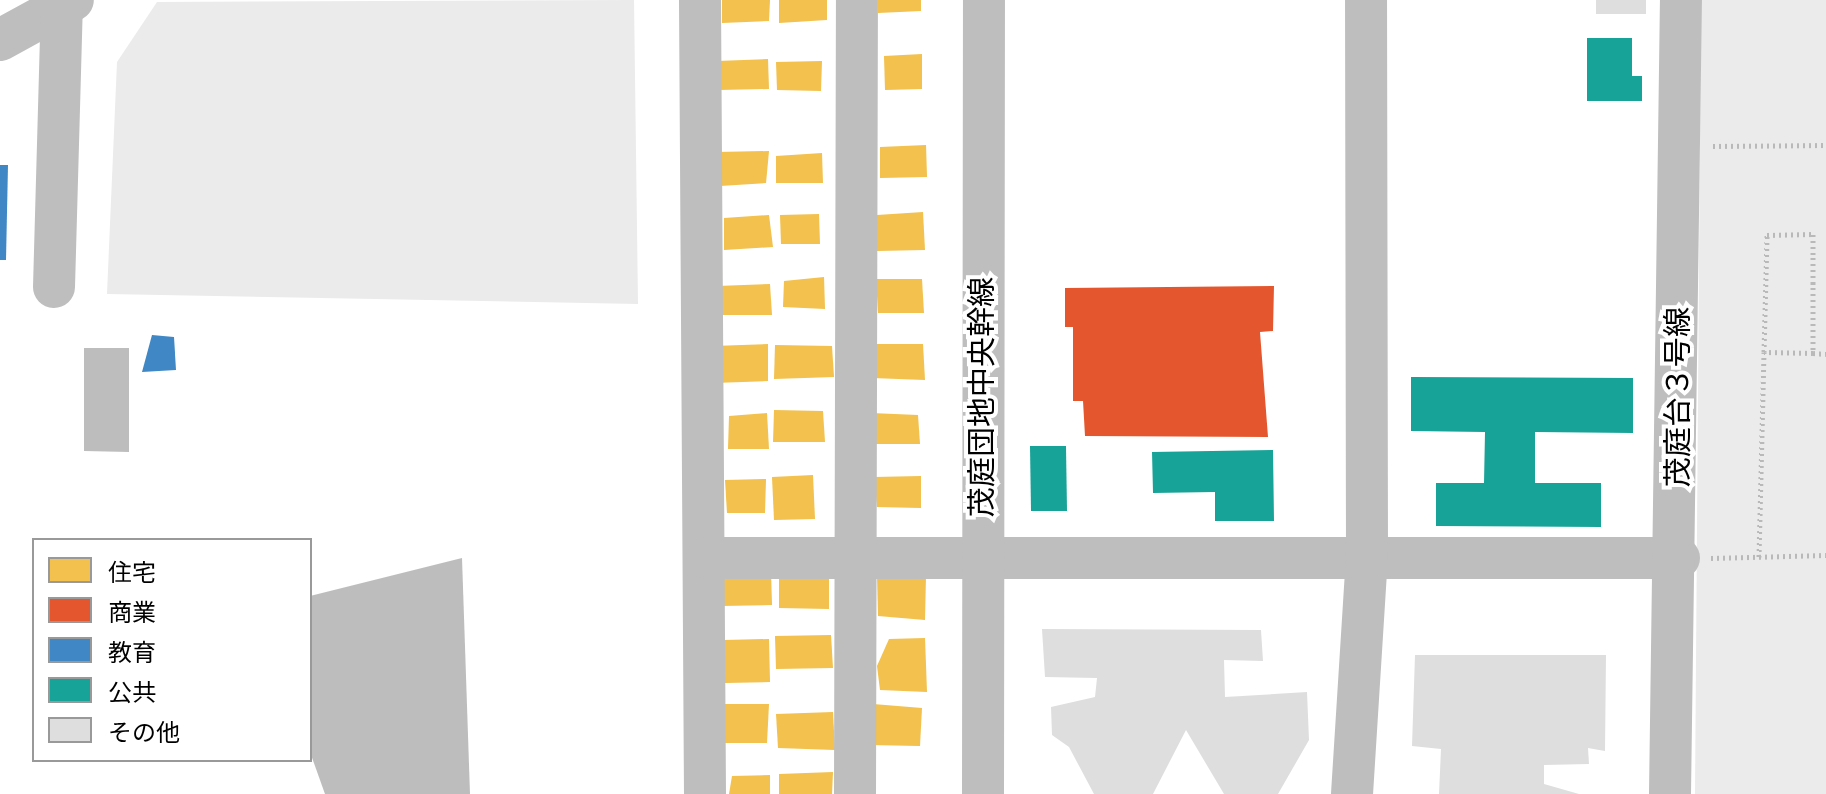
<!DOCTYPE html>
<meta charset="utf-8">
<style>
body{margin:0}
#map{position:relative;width:1826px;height:794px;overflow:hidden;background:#fff;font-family:"Sofia Sans Condensed","Noto Sans JP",sans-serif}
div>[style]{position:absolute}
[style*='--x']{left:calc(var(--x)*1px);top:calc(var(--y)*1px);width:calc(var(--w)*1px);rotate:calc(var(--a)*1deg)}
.green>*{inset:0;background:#ebebeb}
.water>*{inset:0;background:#bdbdbd}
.homes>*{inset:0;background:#f2c14e}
.shops>*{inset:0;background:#e4572e}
.schools>*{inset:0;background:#3f88c5}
.public>*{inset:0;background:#17a398}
.building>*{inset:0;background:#dedede}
.path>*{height:5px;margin-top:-2.5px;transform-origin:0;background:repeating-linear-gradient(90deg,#b9b9b9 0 2px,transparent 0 6px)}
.minor>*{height:42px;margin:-21px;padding:0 21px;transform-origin:21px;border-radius:21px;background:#bebebe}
span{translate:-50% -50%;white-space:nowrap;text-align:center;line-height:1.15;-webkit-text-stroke:8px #fff;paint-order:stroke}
.street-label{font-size:30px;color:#000}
.legend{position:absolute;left:32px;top:538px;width:280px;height:224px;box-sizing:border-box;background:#fff;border:2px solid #999;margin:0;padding:10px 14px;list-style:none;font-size:24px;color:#000}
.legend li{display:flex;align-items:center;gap:16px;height:40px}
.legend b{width:40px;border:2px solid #999}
</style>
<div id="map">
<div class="green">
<div style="clip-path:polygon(634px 0,638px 304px,107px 294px,117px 62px,157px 2px)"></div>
<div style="clip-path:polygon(1701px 0,1826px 0,1826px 794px,1695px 794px)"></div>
</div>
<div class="water">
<div style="clip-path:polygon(84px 348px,129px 348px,129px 452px,84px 451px)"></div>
<div style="clip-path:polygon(462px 558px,470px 794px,325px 794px,310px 752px,310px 596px)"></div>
</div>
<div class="homes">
<div style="clip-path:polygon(722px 0,770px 0,769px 21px,722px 23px)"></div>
<div style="clip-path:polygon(779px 0,827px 0,827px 20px,779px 23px)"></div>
<div style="clip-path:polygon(878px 0,921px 0,921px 11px,878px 13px)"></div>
<div style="clip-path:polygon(922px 54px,922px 89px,885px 90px,884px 56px)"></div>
<div style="clip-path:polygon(768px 59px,769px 89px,718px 90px,717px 61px)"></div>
<div style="clip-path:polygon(822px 61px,821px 91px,777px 90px,776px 62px)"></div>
<div style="clip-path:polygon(926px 145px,927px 177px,880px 178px,880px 147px)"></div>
<div style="clip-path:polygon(769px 151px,766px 183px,720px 186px,717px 152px)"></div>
<div style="clip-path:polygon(822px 153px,823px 183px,776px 183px,776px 156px)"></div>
<div style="clip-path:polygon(923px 212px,925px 250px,877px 251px,877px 215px)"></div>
<div style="clip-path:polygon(819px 214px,820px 244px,781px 244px,780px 215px)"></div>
<div style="clip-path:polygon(769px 215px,773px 247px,724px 250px,724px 218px)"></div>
<div style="clip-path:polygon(824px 277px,825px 309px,783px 307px,784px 281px)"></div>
<div style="clip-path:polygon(876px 279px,922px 279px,924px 313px,878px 313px)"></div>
<div style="clip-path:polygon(770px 284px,772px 315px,717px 315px,717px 286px)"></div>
<div style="clip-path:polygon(768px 344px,768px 381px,714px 383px,713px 346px)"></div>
<div style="clip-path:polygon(875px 344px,923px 344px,925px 380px,872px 378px)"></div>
<div style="clip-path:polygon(775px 345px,832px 346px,834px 377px,774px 379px)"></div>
<div style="clip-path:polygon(774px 410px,823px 411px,825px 442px,773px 442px)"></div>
<div style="clip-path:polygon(767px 413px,769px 449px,728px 449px,729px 416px)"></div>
<div style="clip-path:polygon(871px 413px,918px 415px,920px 444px,873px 444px)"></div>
<div style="clip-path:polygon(813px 475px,815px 519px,774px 520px,772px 477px)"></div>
<div style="clip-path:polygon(921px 476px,921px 508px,877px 507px,874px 477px)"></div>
<div style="clip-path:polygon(766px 479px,765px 513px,727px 513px,725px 480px)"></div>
<div style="clip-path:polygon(720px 571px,771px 571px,772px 605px,720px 606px)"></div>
<div style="clip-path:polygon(779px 575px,829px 575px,829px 609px,779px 608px)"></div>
<div style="clip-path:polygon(877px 575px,926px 575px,925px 620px,878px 616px)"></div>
<div style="clip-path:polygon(831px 635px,833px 668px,776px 669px,775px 636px)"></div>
<div style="clip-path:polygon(925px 638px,927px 692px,880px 690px,877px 666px,889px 639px)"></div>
<div style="clip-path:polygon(769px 639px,770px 682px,725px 683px,724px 640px)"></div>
<div style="clip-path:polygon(720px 704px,769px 704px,767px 743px,719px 743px)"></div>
<div style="clip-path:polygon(873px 704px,922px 708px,920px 746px,869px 745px)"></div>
<div style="clip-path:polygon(833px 712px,835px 750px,778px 748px,776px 714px)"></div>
<div style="clip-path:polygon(833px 772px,832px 794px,779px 794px,779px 774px)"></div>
<div style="clip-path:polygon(770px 775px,770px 794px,729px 794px,732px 776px)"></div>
</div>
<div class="shops">
<div style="clip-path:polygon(1274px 286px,1273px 331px,1260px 332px,1268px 437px,1085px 436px,1083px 401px,1073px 401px,1073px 327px,1065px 327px,1065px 288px)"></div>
</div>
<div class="schools">
<div style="clip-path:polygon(0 165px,8px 165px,6px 260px,0 260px)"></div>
<div style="clip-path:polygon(152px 335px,174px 337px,176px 370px,142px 372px)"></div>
</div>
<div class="public">
<div style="clip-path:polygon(1587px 38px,1632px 38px,1632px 76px,1642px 76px,1642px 101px,1587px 101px)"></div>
<div style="clip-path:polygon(1411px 377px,1633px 378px,1633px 433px,1535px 432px,1535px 483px,1601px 483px,1601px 527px,1436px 526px,1436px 483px,1484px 483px,1485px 432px,1411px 431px)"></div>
<div style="clip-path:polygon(1030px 446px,1066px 446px,1067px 511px,1031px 511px)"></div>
<div style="clip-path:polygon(1273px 450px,1274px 521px,1215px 521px,1215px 492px,1153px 493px,1152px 452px)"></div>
</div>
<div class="building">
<div style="clip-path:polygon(1596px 0,1646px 0,1646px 14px,1596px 14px)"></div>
<div style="clip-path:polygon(1042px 629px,1261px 630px,1263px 661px,1224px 660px,1225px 697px,1307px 692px,1309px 740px,1278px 794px,1224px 794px,1186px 730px,1153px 794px,1094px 794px,1069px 747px,1052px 735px,1051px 707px,1095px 697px,1097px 678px,1045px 677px)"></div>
<div style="clip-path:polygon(1415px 655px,1606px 655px,1605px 751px,1588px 748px,1589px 764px,1544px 765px,1544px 784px,1579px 794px,1439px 794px,1441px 749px,1412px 746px)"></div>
</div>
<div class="path">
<div style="--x:1713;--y:146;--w:113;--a:-0.5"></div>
<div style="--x:1813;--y:353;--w:13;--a:4"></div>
<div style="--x:1759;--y:557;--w:205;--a:-88.6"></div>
<div style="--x:1764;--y:352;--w:117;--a:-88.5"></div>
<div style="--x:1767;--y:235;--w:46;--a:-1.2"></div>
<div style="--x:1813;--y:234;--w:119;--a:90"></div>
<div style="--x:1813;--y:353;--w:49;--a:-178.8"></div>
<div style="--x:1711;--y:558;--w:115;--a:-1.5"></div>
</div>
<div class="minor">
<div style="--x:700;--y:0;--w:794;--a:89.64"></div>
<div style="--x:0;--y:40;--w:83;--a:-28.7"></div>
<div style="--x:54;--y:287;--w:280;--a:-88.4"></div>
<div style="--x:707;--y:558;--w:972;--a:0"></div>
<div style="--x:855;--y:794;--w:794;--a:-89.86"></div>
<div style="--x:983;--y:794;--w:794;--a:-89.93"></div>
<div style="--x:1352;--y:794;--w:237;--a:-86.4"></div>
<div style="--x:1367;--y:557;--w:557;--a:-90.1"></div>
<div style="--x:1670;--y:794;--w:794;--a:-89.21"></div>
</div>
<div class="street-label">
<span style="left:983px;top:397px;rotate:-90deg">茂庭団地中央幹線</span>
<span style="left:1679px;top:397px;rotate:-90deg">茂庭台３号線</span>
</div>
<ul class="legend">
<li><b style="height:22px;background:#f2c14e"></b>住宅</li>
<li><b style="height:22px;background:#e4572e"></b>商業</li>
<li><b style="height:22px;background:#3f88c5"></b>教育</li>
<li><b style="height:22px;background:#17a398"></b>公共</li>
<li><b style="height:22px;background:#dedede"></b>その他</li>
</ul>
</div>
